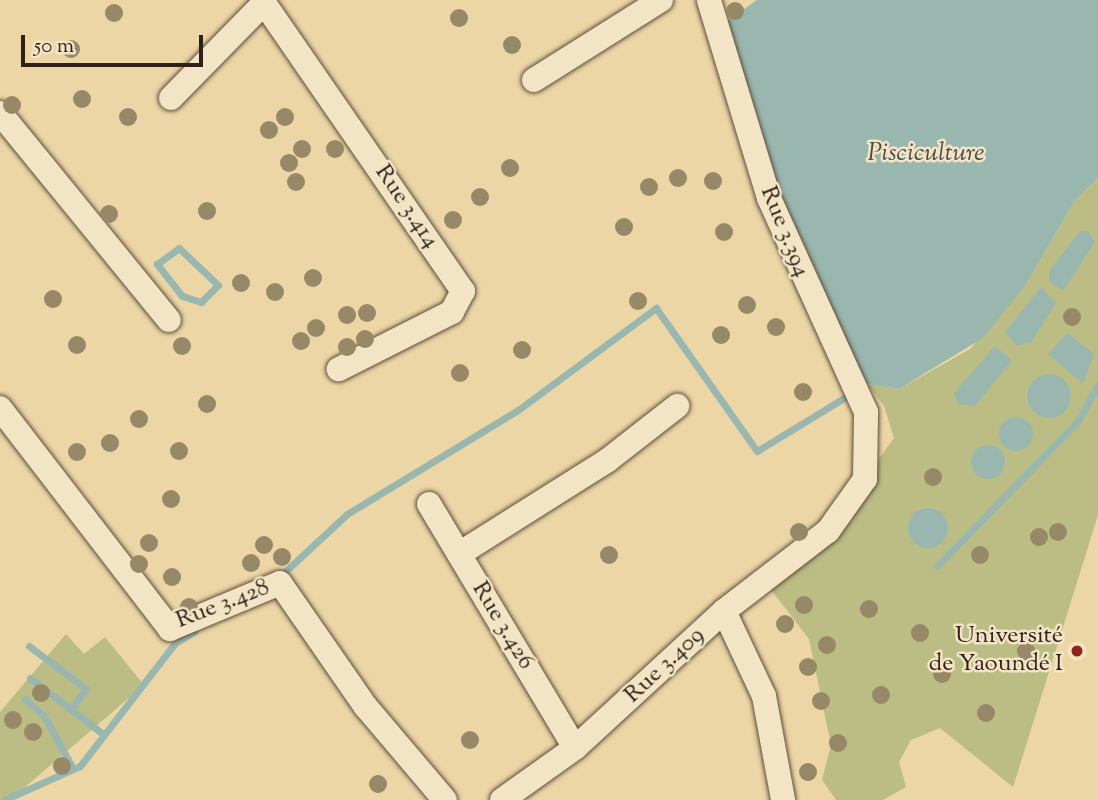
<!DOCTYPE html>
<meta charset="utf-8">
<style>
body{margin:0}
#map{position:relative;width:1098px;height:800px;overflow:hidden;background:#ecd6a6;font-family:"Sorts Mill Goudy",serif}
div>[style]{position:absolute}
[style*='--x']{left:calc(var(--x)*1px);top:calc(var(--y)*1px);width:calc(var(--w)*1px);rotate:calc(var(--a)*1deg)}
.green>*{inset:0;background:#bbbd84}
.water>*{inset:0;background:#9ab7af}
.round{border-radius:50%}
.stream>*{height:7px;margin:-3.5px;padding:0 3.5px;transform-origin:3.5px;border-radius:3.5px;background:#9ab7af}
.roads{filter:drop-shadow(0 0 2px #5e4e3c) drop-shadow(0 0 2px #5e4e3c)}
.minor>*{height:24px;margin:-12px;padding:0 12px;transform-origin:12px;border-radius:12px;background:#f3e4c5}
.trees>*{width:18px;height:18px;margin:-9px;border-radius:50%;background:#978867}
.dots>*{width:19px;height:19px;translate:-50% -50%;box-sizing:border-box;border:4px solid #f3e4c5;border-radius:50%}
span{translate:-50% -50%;white-space:nowrap;text-align:center;line-height:1.15;-webkit-text-stroke:5px #f3e4c5;paint-order:stroke}
.street-label{font-size:24px;color:#2f2118}
.poi-label{font-size:24px;color:#2f2118}
.right{translate:-100% -50%;text-align:right}
.water-label{font-size:26px;color:#4f4e45;font-style:italic}
.scale{position:absolute;left:21px;top:35px;width:182px;height:32px;box-sizing:border-box;border:4px solid #2f2118;border-top:0;padding-left:9px;font-size:21px;line-height:24px;white-space:nowrap;color:#2f2118;-webkit-text-stroke:5px #f3e4c5;paint-order:stroke}
</style>
<div id="map">
<div class="green">
<div style="clip-path:polygon(1098px 178px,1098px 515px,1013px 787px,940px 728px,911px 740px,899px 762px,906px 787px,883px 800px,836px 800px,822px 780px,831px 745px,809px 639px,771px 590px,845px 506px,894px 438px,884px 406px,867px 384px,899px 389px,970px 349px,1027px 283px,1075px 200px)"></div>
<div style="clip-path:polygon(66px 634px,84px 654px,105px 637px,144px 685px,10px 800px,0 800px,0 712px)"></div>
</div>
<div class="water">
<div style="clip-path:polygon(757px 0,1098px 0,1098px 178px,1075px 200px,1027px 283px,983px 338px,899px 389px,867px 384px,794px 246px,720px 26px)"></div>
<div style="clip-path:polygon(1080px 231px,1088px 231px,1095px 242px,1063px 291px,1049px 281px,1049px 271px)"></div>
<div style="clip-path:polygon(1041px 287px,1056px 303px,1031px 342px,1016px 346px,1005px 332px)"></div>
<div style="clip-path:polygon(1068px 333px,1094px 354px,1083px 384px,1048px 354px)"></div>
<div style="clip-path:polygon(995px 346px,1012px 361px,975px 406px,958px 404px,954px 393px)"></div>
<div class="round" style="left:1027px;top:374px;width:44px;height:44px"></div>
<div class="round" style="left:999px;top:417px;width:34px;height:34px"></div>
<div class="round" style="left:971px;top:445px;width:34px;height:34px"></div>
<div class="round" style="left:908px;top:508px;width:40px;height:40px"></div>
</div>
<div class="stream">
<div style="--x:179;--y:248;--w:54;--a:43.5"></div>
<div style="--x:218;--y:285;--w:24;--a:135"></div>
<div style="--x:201;--y:302;--w:20;--a:-162"></div>
<div style="--x:182;--y:296;--w:41;--a:-128"></div>
<div style="--x:157;--y:264;--w:27;--a:-36"></div>
<div style="--x:937;--y:566;--w:202;--a:-45.8"></div>
<div style="--x:1078;--y:421;--w:41;--a:-60.9"></div>
<div style="--x:278;--y:578;--w:94;--a:-42.8"></div>
<div style="--x:347;--y:514;--w:200;--a:-31.3"></div>
<div style="--x:518;--y:410;--w:172;--a:-36.5"></div>
<div style="--x:656;--y:308;--w:175;--a:54.8"></div>
<div style="--x:757;--y:451;--w:111;--a:-31.4"></div>
<div style="--x:29;--y:646;--w:71;--a:37"></div>
<div style="--x:86;--y:689;--w:25;--a:127"></div>
<div style="--x:30;--y:678;--w:92;--a:37.5"></div>
<div style="--x:25;--y:699;--w:25;--a:42"></div>
<div style="--x:44;--y:716;--w:56;--a:61.1"></div>
<div style="--x:4;--y:800;--w:83;--a:-24.1"></div>
<div style="--x:80;--y:766;--w:155;--a:-52.3"></div>
<div style="--x:175;--y:643;--w:23;--a:-31"></div>
</div>
<div class="roads">
<div class="minor">
<div style="--x:262;--y:0;--w:354;--a:55.4"></div>
<div style="--x:463;--y:291;--w:24;--a:118"></div>
<div style="--x:452;--y:312;--w:127;--a:153.2"></div>
<div style="--x:534;--y:80;--w:150;--a:-32.2"></div>
<div style="--x:171;--y:98;--w:133;--a:-45.6"></div>
<div style="--x:0;--y:113;--w:267;--a:50.8"></div>
<div style="--x:0;--y:408;--w:279;--a:52.4"></div>
<div style="--x:170;--y:629;--w:119;--a:-22.7"></div>
<div style="--x:280;--y:583;--w:151;--a:55.3"></div>
<div style="--x:366;--y:707;--w:122;--a:49.7"></div>
<div style="--x:429;--y:504;--w:284;--a:59.1"></div>
<div style="--x:459;--y:554;--w:176;--a:-32.2"></div>
<div style="--x:608;--y:460;--w:88;--a:-38"></div>
<div style="--x:724;--y:611;--w:94;--a:64.8"></div>
<div style="--x:764;--y:696;--w:106;--a:79.6"></div>
<div style="--x:502;--y:800;--w:90;--a:-35.5"></div>
<div style="--x:575;--y:748;--w:202;--a:-42.6"></div>
<div style="--x:724;--y:611;--w:131;--a:-37.6"></div>
<div style="--x:828;--y:531;--w:64;--a:-54.6"></div>
<div style="--x:865;--y:479;--w:67;--a:-89.1"></div>
<div style="--x:866;--y:412;--w:235;--a:-114.4"></div>
<div style="--x:769;--y:198;--w:207;--a:-106.9"></div>
</div>
</div>
<div class="trees">
<div style="left:735px;top:11px"></div>
<div style="left:114px;top:13px"></div>
<div style="left:459px;top:18px"></div>
<div style="left:512px;top:45px"></div>
<div style="left:71px;top:49px"></div>
<div style="left:82px;top:99px"></div>
<div style="left:12px;top:105px"></div>
<div style="left:128px;top:117px"></div>
<div style="left:285px;top:117px"></div>
<div style="left:269px;top:130px"></div>
<div style="left:302px;top:149px"></div>
<div style="left:335px;top:149px"></div>
<div style="left:289px;top:163px"></div>
<div style="left:510px;top:168px"></div>
<div style="left:678px;top:178px"></div>
<div style="left:713px;top:181px"></div>
<div style="left:296px;top:182px"></div>
<div style="left:649px;top:187px"></div>
<div style="left:480px;top:197px"></div>
<div style="left:207px;top:211px"></div>
<div style="left:109px;top:214px"></div>
<div style="left:453px;top:220px"></div>
<div style="left:624px;top:227px"></div>
<div style="left:724px;top:232px"></div>
<div style="left:313px;top:278px"></div>
<div style="left:241px;top:283px"></div>
<div style="left:275px;top:292px"></div>
<div style="left:53px;top:299px"></div>
<div style="left:638px;top:301px"></div>
<div style="left:747px;top:305px"></div>
<div style="left:367px;top:313px"></div>
<div style="left:347px;top:315px"></div>
<div style="left:1072px;top:317px"></div>
<div style="left:776px;top:327px"></div>
<div style="left:316px;top:328px"></div>
<div style="left:721px;top:335px"></div>
<div style="left:365px;top:339px"></div>
<div style="left:301px;top:341px"></div>
<div style="left:77px;top:345px"></div>
<div style="left:182px;top:346px"></div>
<div style="left:347px;top:347px"></div>
<div style="left:522px;top:350px"></div>
<div style="left:460px;top:373px"></div>
<div style="left:803px;top:392px"></div>
<div style="left:207px;top:404px"></div>
<div style="left:139px;top:419px"></div>
<div style="left:110px;top:443px"></div>
<div style="left:179px;top:451px"></div>
<div style="left:77px;top:452px"></div>
<div style="left:933px;top:477px"></div>
<div style="left:171px;top:499px"></div>
<div style="left:799px;top:532px"></div>
<div style="left:1058px;top:532px"></div>
<div style="left:1039px;top:537px"></div>
<div style="left:149px;top:543px"></div>
<div style="left:264px;top:545px"></div>
<div style="left:609px;top:555px"></div>
<div style="left:980px;top:555px"></div>
<div style="left:282px;top:557px"></div>
<div style="left:251px;top:563px"></div>
<div style="left:139px;top:564px"></div>
<div style="left:172px;top:577px"></div>
<div style="left:804px;top:605px"></div>
<div style="left:189px;top:607px"></div>
<div style="left:869px;top:609px"></div>
<div style="left:785px;top:624px"></div>
<div style="left:920px;top:633px"></div>
<div style="left:827px;top:645px"></div>
<div style="left:1026px;top:651px"></div>
<div style="left:808px;top:667px"></div>
<div style="left:942px;top:674px"></div>
<div style="left:41px;top:693px"></div>
<div style="left:881px;top:695px"></div>
<div style="left:821px;top:701px"></div>
<div style="left:986px;top:713px"></div>
<div style="left:13px;top:720px"></div>
<div style="left:33px;top:732px"></div>
<div style="left:470px;top:740px"></div>
<div style="left:838px;top:743px"></div>
<div style="left:62px;top:766px"></div>
<div style="left:808px;top:772px"></div>
<div style="left:378px;top:784px"></div>
</div>
<div class="dots">
<div style="left:1077px;top:651px;background:#8f2418"></div>
</div>
<div class="street-label">
<span style="left:406px;top:207px;rotate:56deg">Rue 3.414</span>
<span style="left:784px;top:232px;rotate:68deg">Rue 3.394</span>
<span style="left:223px;top:605px;rotate:-21deg">Rue 3.428</span>
<span style="left:502px;top:626px;rotate:59deg">Rue 3.426</span>
<span style="left:665px;top:666px;rotate:-43deg">Rue 3.409</span>
</div>
<div class="poi-label">
<span class="right" style="left:1063px;top:651px">Université<br>de Yaoundé I</span>
</div>
<div class="water-label">
<span style="left:926px;top:154px">Pisciculture</span>
</div>
<div class="scale">50 m</div>
</div>
